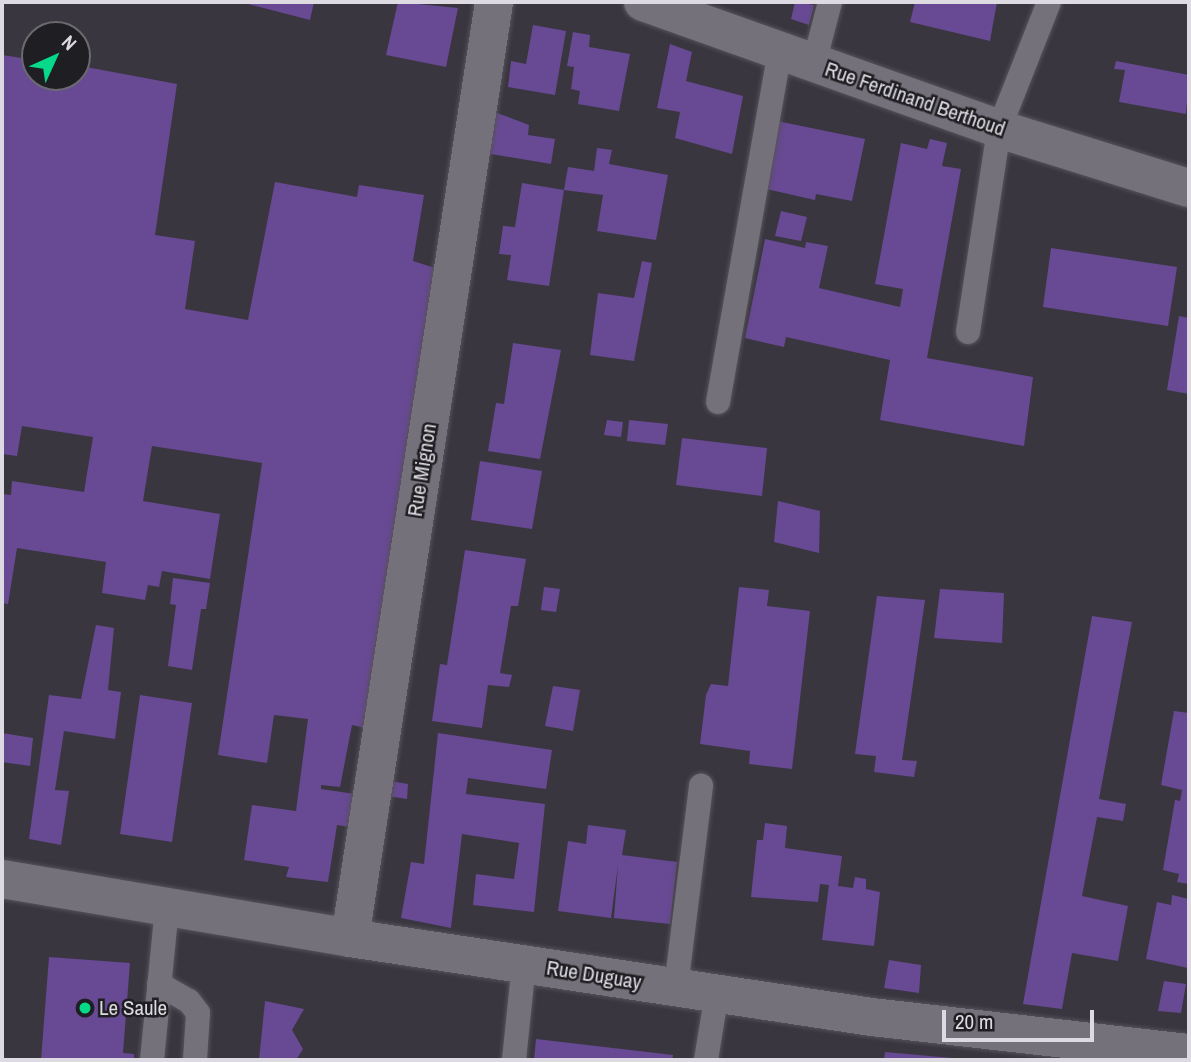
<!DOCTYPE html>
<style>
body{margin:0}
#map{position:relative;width:1191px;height:1062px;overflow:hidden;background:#39363f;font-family:"Archivo Narrow",sans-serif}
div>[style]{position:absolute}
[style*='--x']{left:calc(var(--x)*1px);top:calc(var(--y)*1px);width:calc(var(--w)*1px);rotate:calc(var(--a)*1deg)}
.building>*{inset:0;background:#684993}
.roads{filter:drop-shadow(0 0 2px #55525a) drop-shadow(0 0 2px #55525a)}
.service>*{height:24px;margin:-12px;padding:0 12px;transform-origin:12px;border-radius:12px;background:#75717b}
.minor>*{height:38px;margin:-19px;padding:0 19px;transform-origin:19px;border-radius:19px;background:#75717b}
.dots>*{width:19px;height:19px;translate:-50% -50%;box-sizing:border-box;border:4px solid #1f1e22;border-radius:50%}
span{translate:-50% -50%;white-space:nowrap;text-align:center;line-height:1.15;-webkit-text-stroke:5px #1f1e22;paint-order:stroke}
.street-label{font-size:21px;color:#dddbe1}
.poi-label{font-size:21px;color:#dddbe1}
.left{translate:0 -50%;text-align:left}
.frame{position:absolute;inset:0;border:4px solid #dddbe1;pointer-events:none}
.north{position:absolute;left:21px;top:21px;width:70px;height:70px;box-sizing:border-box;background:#1f1e22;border:2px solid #6b6a6e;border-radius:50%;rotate:45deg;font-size:19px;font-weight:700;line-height:28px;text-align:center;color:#dddbe1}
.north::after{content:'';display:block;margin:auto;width:24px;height:32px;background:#07d98b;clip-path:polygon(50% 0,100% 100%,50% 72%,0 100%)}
.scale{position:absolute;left:942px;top:1010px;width:152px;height:32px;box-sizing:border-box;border:4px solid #dddbe1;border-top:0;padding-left:9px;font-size:21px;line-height:24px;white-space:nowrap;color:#dddbe1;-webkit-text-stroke:5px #1f1e22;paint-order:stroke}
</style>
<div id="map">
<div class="building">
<div style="clip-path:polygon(240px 2px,314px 2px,310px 20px)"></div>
<div style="clip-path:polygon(398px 2px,458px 8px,446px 67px,386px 55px)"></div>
<div style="clip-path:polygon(795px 2px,814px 5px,809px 25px,791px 19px)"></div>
<div style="clip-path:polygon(915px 2px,997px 2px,990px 41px,910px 22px)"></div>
<div style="clip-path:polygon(533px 25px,566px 31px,555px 95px,508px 87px,511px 61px,526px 64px)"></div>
<div style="clip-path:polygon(573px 32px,590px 35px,589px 47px,630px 54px,619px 111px,578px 104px,580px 91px,571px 89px,574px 67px,567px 66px)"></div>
<div style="clip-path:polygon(670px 44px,692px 52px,686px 81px,743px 96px,732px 154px,675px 138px,680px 112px,657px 108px)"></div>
<div style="clip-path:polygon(77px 54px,87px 56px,86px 67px,177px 84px,155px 235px,195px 241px,185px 309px,248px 320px,275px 182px,357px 197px,359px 185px,424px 195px,413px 261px,435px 268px,365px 728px,352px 725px,340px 787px,321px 785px,321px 789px,355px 794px,350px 827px,337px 825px,328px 882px,286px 877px,289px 867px,244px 860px,252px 805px,296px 811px,308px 719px,274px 715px,267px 763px,218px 755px,262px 463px,152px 446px,143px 501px,220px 514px,210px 579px,162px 571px,159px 587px,148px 585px,145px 600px,102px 593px,106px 562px,17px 548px,8px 604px,2px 603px,2px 494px,11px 495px,12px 481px,84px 492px,93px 437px,22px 426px,17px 456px,2px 454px,2px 55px,35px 60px,35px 77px,77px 77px)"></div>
<div style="clip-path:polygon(1116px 61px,1189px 75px,1186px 114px,1119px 102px,1125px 70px,1114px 69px)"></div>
<div style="clip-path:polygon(492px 111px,529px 125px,528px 135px,555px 139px,551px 164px,485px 153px)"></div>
<div style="clip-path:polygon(772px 120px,865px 139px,852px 201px,816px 194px,815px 200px,758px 187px)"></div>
<div style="clip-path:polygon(930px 139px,947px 143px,942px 166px,961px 169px,927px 358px,1033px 377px,1024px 446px,880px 420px,890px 360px,786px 337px,784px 347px,745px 338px,765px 239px,805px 248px,806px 242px,828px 246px,819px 288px,900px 307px,903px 289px,875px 284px,901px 143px,927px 149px)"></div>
<div style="clip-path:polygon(597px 148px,612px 150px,609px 164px,668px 175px,656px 240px,597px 231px,603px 195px,564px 190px,549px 286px,507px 280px,511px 255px,499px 254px,503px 226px,515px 227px,522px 183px,564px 190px,568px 167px,594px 171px)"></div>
<div style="clip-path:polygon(781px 211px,807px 217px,801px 241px,775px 236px)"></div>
<div style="clip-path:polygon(1051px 248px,1177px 267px,1168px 326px,1043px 307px)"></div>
<div style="clip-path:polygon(642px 261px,652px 263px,634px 361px,590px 355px,598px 293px,634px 298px)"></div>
<div style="clip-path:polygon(1179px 316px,1189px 318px,1189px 394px,1167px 390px)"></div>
<div style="clip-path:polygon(513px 343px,561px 350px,540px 459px,488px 451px,496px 403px,504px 404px)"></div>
<div style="clip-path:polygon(607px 420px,623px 422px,621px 437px,604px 435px)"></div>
<div style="clip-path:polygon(629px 420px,668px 424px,665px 445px,627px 441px)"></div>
<div style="clip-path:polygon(682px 438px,767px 448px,762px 496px,676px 485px)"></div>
<div style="clip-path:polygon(480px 461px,542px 471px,532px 529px,471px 520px)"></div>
<div style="clip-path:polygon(778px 501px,820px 511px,819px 553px,774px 542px)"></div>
<div style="clip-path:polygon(465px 550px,526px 559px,518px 606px,511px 606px,500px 673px,512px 675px,509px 687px,488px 685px,482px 728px,432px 721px,440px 664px,447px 665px)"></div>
<div style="clip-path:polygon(173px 578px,210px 583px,206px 609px,201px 609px,192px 670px,168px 666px,176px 605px,170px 604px)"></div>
<div style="clip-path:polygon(544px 587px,560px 589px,556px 612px,541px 610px)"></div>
<div style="clip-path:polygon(739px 587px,769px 590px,767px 606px,810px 611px,792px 769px,749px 764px,750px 751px,700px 744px,706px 695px,711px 684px,728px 686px)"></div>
<div style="clip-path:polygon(940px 589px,1004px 593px,1002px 643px,934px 638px)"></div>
<div style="clip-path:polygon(877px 596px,925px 600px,902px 760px,917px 761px,914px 777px,874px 772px,876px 756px,855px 754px)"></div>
<div style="clip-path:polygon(1092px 616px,1132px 622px,1099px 799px,1126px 804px,1123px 821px,1097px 817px,1082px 896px,1128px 906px,1118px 961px,1072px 953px,1062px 1009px,1023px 1004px)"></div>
<div style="clip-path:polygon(96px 625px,114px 628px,108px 690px,121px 692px,115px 739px,64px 731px,55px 790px,69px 791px,61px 845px,29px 839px,49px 695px,81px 699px)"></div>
<div style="clip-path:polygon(553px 686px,580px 690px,573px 731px,545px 726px)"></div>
<div style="clip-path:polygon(140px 695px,192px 703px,172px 842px,120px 834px)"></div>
<div style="clip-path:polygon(1174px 711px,1189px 713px,1189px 884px,1177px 882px,1179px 874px,1163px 870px,1175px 800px,1180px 801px,1182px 790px,1161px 785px)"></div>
<div style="clip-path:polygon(2px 733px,33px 738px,30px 766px,2px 762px)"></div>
<div style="clip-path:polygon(438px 733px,552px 750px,546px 789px,468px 778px,466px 794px,545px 804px,534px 912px,473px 905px,476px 874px,514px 879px,519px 843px,462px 834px,451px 928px,401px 918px,411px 862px,424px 864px)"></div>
<div style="clip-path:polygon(390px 781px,408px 784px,407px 799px,388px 796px)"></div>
<div style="clip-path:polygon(765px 823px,787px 826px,785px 848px,842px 856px,838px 886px,853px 888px,855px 877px,866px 879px,866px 889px,880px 892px,874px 946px,822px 940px,829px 885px,820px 884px,818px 902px,751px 897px,757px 840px,763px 840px)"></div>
<div style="clip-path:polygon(588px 825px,626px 830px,622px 855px,677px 862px,670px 924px,614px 918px,618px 865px,611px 918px,558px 911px,568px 841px,586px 844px)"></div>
<div style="clip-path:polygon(1172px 895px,1189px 899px,1188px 968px,1146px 959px,1157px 902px,1171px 905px)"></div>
<div style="clip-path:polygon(49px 957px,130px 963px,123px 1053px,134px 1054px,134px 1060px,41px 1060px)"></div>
<div style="clip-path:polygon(889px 960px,921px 965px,919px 993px,884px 988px)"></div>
<div style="clip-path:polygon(1164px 981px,1186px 984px,1181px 1013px,1158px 1011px)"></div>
<div style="clip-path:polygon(265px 1001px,304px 1009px,292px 1030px,303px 1049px,296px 1060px,259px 1060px)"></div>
<div style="clip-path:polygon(536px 1039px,673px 1055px,672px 1060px,534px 1060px)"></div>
<div style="clip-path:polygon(885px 1052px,952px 1058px,952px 1060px,884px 1060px)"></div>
</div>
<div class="roads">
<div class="service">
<div style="--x:814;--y:63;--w:63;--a:-75.3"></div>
<div style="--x:968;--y:332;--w:205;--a:-81.3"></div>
<div style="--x:999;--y:129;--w:136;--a:-68.5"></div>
<div style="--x:718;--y:402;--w:357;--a:-80"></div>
<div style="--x:159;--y:984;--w:34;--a:30"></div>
<div style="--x:189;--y:1001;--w:15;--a:53"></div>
<div style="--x:198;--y:1013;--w:47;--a:93.7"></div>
<div style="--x:676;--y:987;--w:203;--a:-82.9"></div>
<div style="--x:152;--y:1060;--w:154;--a:-84.4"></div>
<div style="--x:514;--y:1060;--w:97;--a:-84.1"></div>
<div style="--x:706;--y:1060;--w:68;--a:-80.7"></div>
</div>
<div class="minor">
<div style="--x:643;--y:2;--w:378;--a:19.6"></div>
<div style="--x:999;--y:129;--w:199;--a:17.3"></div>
<div style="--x:2;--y:879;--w:353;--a:9.6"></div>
<div style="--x:350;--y:938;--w:528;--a:8.61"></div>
<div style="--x:872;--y:1017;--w:319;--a:6.5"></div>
<div style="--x:350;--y:938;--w:947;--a:-81.25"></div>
</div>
</div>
<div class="dots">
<div style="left:85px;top:1008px;background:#07d98b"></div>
</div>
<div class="street-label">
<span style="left:915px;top:99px;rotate:19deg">Rue Ferdinand Berthoud</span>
<span style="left:422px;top:470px;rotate:-81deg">Rue Mignon</span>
<span style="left:594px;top:975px;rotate:9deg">Rue Duguay</span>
</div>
<div class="poi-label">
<span class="left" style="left:99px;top:1008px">Le Saule</span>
</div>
<div class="frame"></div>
<div class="north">N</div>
<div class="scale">20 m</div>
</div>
